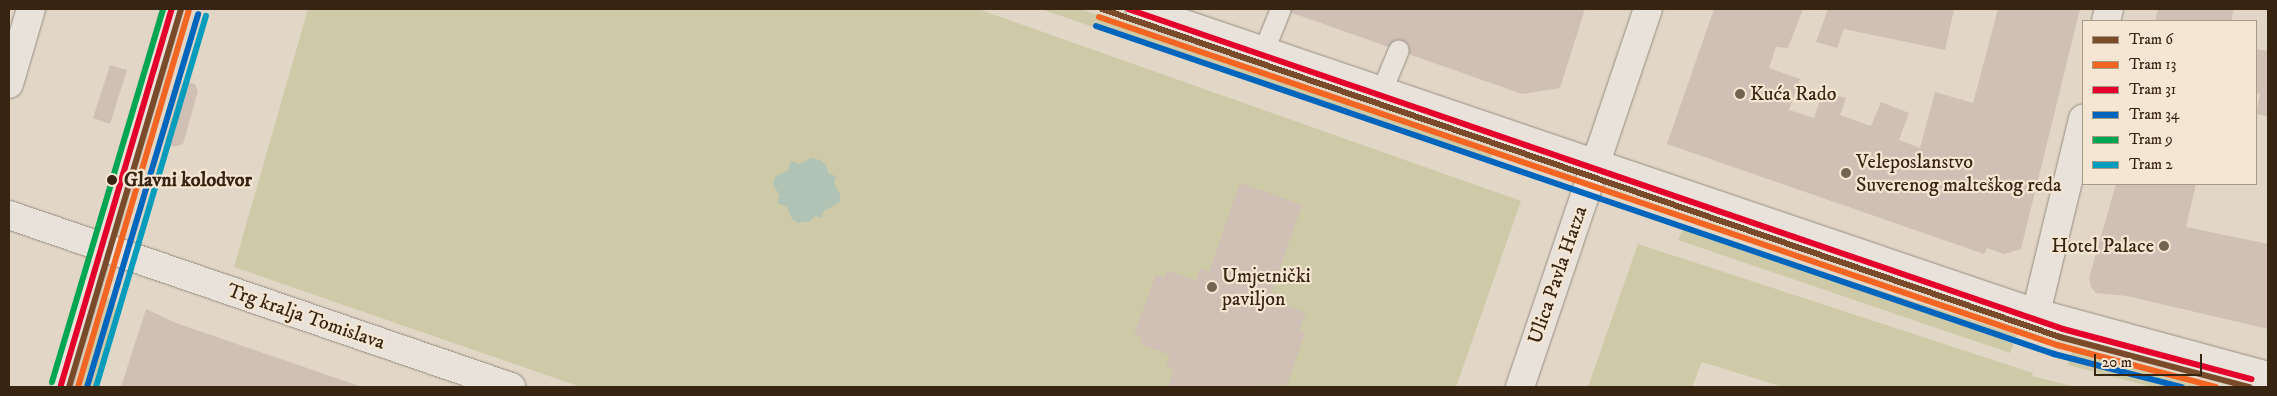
<!DOCTYPE html>
<meta charset="utf-8">
<style>
body{margin:0}
#map{position:relative;width:2277px;height:396px;overflow:hidden;background:#e2d7c6;font-family:"IM FELL DW Pica",serif}
div>[style]{position:absolute}
[style*='--x']{left:calc(var(--x)*1px);top:calc(var(--y)*1px);width:calc(var(--w)*1px);rotate:calc(var(--a)*1deg)}
.green>*{inset:0;background:#cec9a6}
.water>*{inset:0;background:#b0c3b4}
.building>*{inset:0;background:#cfbfb4}
.roads{filter:drop-shadow(0 0 1px #968d81) drop-shadow(0 0 1px #968d81)}
.service>*{height:20px;margin:-10px;padding:0 10px;transform-origin:10px;border-radius:10px;background:#e8e2da}
.minor>*{height:28px;margin:-14px;padding:0 14px;transform-origin:14px;border-radius:14px;background:#e8e2da}
.tertiary>*{height:28px;margin:-14px;padding:0 14px;transform-origin:14px;border-radius:14px;background:#e8e2da}
.secondary>*{height:28px;margin:-14px;padding:0 14px;transform-origin:14px;border-radius:14px;background:#e8e2da}
.tram-1>*{height:6px;margin:-3px;padding:0 3px;transform-origin:3px;border-radius:3px;background:#7a4b2a}
.tram-2>*{height:6px;margin:-3px;padding:0 3px;transform-origin:3px;border-radius:3px;background:#f26522}
.tram-3>*{height:6px;margin:-3px;padding:0 3px;transform-origin:3px;border-radius:3px;background:#e4002b}
.tram-4>*{height:6px;margin:-3px;padding:0 3px;transform-origin:3px;border-radius:3px;background:#0065bd}
.tram-5>*{height:6px;margin:-3px;padding:0 3px;transform-origin:3px;border-radius:3px;background:#00a651}
.tram-6>*{height:6px;margin:-3px;padding:0 3px;transform-origin:3px;border-radius:3px;background:#069cbb}
.dots>*{width:14px;height:14px;translate:-50% -50%;box-sizing:border-box;border:2px solid #f4e6d2;border-radius:50%}
span{translate:-50% -50%;white-space:nowrap;text-align:center;line-height:1.15;-webkit-text-stroke:4.5px #f4e6d2;paint-order:stroke}
.poi-label{font-size:20px;color:#372512}
.left{translate:0 -50%;text-align:left}
.right{translate:-100% -50%;text-align:right}
.stop-label{font-size:20px;color:#372512;font-weight:700}
.street-label{font-size:20px;color:#372512}
.frame{position:absolute;inset:0;border:10px solid #372512;pointer-events:none}
.legend{position:absolute;left:2082px;top:20px;width:175px;height:165px;box-sizing:border-box;background:#f4e6d2;border:1px solid #a89985;margin:0;padding:6px 9px;list-style:none;font-size:15px;color:#372512}
.legend li{display:flex;align-items:center;gap:10px;height:25px}
.legend b{width:25px;border:1px solid #a89985}
.scale{position:absolute;left:2094px;top:354px;width:108px;height:22px;box-sizing:border-box;border:2px solid #372512;border-top:0;padding-left:6px;font-size:15px;line-height:18px;white-space:nowrap;color:#372512;-webkit-text-stroke:4px #f4e6d2;paint-order:stroke}
</style>
<div id="map">
<div class="green">
<div style="clip-path:polygon(308px 9px,978px 9px,1521px 201px,1456px 387px,581px 387px,234px 267px)"></div>
<div style="clip-path:polygon(1041px 9px,1081px 9px,1494px 152px,1489px 163px)"></div>
<div style="clip-path:polygon(1684px 227px,2017px 335px,2010px 353px,1678px 240px)"></div>
<div style="clip-path:polygon(1638px 244px,2033px 373px,2032px 376px,2076px 387px,1783px 387px,1702px 362px,1692px 387px,1588px 387px)"></div>
<div style="clip-path:polygon(106px 296px,115px 304px,117px 316px,95px 387px,78px 387px)"></div>
<div style="clip-path:polygon(2072px 352px,2202px 387px,2152px 387px,2068px 365px)"></div>
</div>
<div class="water">
<div style="clip-path:polygon(811px 158px,820px 160px,826px 165px,829px 174px,836px 176px,834px 183px,840px 194px,840px 202px,824px 211px,821px 218px,815px 216px,810px 221px,798px 223px,792px 219px,787px 207px,777px 203px,780px 195px,773px 185px,775px 177px,788px 170px,791px 161px,799px 164px)"></div>
</div>
<div class="building">
<div style="clip-path:polygon(1281px 9px,1585px 9px,1560px 88px,1522px 94px)"></div>
<div style="clip-path:polygon(1714px 9px,1803px 9px,1788px 48px,1776px 47px,1769px 68px,1800px 79px,1789px 110px,1814px 118px,1823px 92px,1846px 98px,1840px 115px,1871px 126px,1881px 102px,1909px 113px,1899px 140px,1920px 148px,1935px 92px,1973px 103px,1998px 9px,2080px 9px,2021px 249px,2004px 254px,1987px 248px,1984px 254px,1667px 144px)"></div>
<div style="clip-path:polygon(1828px 9px,1947px 9px,1954px 10px,1945px 50px,1844px 29px,1837px 48px,1816px 42px)"></div>
<div style="clip-path:polygon(2158px 9px,2234px 9px,2231px 21px,2155px 21px)"></div>
<div style="clip-path:polygon(2256px 49px,2268px 51px,2268px 116px,2256px 114px,2260px 94px,2256px 93px)"></div>
<div style="clip-path:polygon(110px 65px,127px 70px,110px 124px,93px 118px)"></div>
<div style="clip-path:polygon(187px 82px,195px 84px,198px 91px,183px 144px,173px 147px,165px 141px,182px 83px)"></div>
<div style="clip-path:polygon(1240px 183px,1302px 205px,1271px 294px,1280px 297px,1278px 303px,1306px 313px,1299px 330px,1305px 333px,1287px 385px,1168px 387px,1174px 370px,1166px 367px,1170px 355px,1140px 344px,1142px 337px,1134px 334px,1156px 275px,1164px 278px,1167px 270px,1196px 281px,1200px 268px,1209px 272px)"></div>
<div style="clip-path:polygon(2116px 184px,2196px 184px,2186px 227px,2268px 244px,2268px 329px,2127px 296px,2096px 293px,2091px 287px,2089px 278px)"></div>
<div style="clip-path:polygon(146px 309px,176px 323px,362px 387px,121px 387px)"></div>
</div>
<div class="roads">
<div class="service">
<div style="--x:1264;--y:51;--w:45;--a:-68"></div>
<div style="--x:1382;--y:91;--w:44;--a:-67.5"></div>
<div style="--x:61;--y:387;--w:394;--a:-73.6"></div>
</div>
<div class="minor">
<div style="--x:2106;--y:21;--w:12;--a:-76"></div>
<div style="--x:2036;--y:313;--w:200;--a:-76.4"></div>
</div>
<div class="tertiary">
<div style="--x:1140;--y:9;--w:946;--a:18.74"></div>
<div style="--x:2036;--y:313;--w:240;--a:15.2"></div>
<div style="--x:9;--y:84;--w:78;--a:-73.7"></div>
<div style="--x:9;--y:215;--w:531;--a:18.91"></div>
</div>
<div class="secondary">
<div style="--x:1520;--y:387;--w:399;--a:-71.3"></div>
</div>
</div>
<div class="tram-1">
<div style="--x:1102;--y:9;--w:1013;--a:18.9"></div>
<div style="--x:2060;--y:337;--w:196;--a:14.8"></div>
<div style="--x:69;--y:387;--w:394;--a:-73.5"></div>
</div>
<div class="tram-2">
<div style="--x:1099;--y:17;--w:1013;--a:18.9"></div>
<div style="--x:2057;--y:345;--w:164;--a:14.8"></div>
<div style="--x:78;--y:387;--w:392;--a:-73.6"></div>
</div>
<div class="tram-3">
<div style="--x:1128;--y:9;--w:988;--a:18.89"></div>
<div style="--x:2063;--y:329;--w:195;--a:14.9"></div>
<div style="--x:61;--y:385;--w:392;--a:-73.6"></div>
</div>
<div class="tram-4">
<div style="--x:1096;--y:26;--w:1013;--a:18.9"></div>
<div style="--x:2054;--y:354;--w:132;--a:14.5"></div>
<div style="--x:87;--y:387;--w:389;--a:-73.4"></div>
</div>
<div class="tram-5">
<div style="--x:52;--y:382;--w:389;--a:-73.4"></div>
</div>
<div class="tram-6">
<div style="--x:96;--y:387;--w:387;--a:-73.5"></div>
</div>
<div class="dots">
<div style="left:1740px;top:94px;background:#736351"></div>
<div style="left:1846px;top:173px;background:#736351"></div>
<div style="left:112px;top:180px;background:#372512"></div>
<div style="left:2164px;top:246px;background:#736351"></div>
<div style="left:1212px;top:287px;background:#736351"></div>
</div>
<div class="poi-label">
<span class="left" style="left:1750px;top:94px">Kuća Rado</span>
<span class="left" style="left:1856px;top:174px">Veleposlanstvo<br>Suverenog malteškog reda</span>
<span class="right" style="left:2154px;top:246px">Hotel Palace</span>
<span class="left" style="left:1222px;top:288px">Umjetnički<br>paviljon</span>
</div>
<div class="stop-label">
<span class="left" style="left:124px;top:180px">Glavni kolodvor</span>
</div>
<div class="street-label">
<span style="left:1558px;top:275px;rotate:-71deg">Ulica Pavla Hatza</span>
<span style="left:306px;top:317px;rotate:19deg">Trg kralja Tomislava</span>
</div>
<div class="frame"></div>
<ul class="legend">
<li><b style="height:6px;background:#7a4b2a"></b>Tram 6</li>
<li><b style="height:6px;background:#f26522"></b>Tram 13</li>
<li><b style="height:6px;background:#e4002b"></b>Tram 31</li>
<li><b style="height:6px;background:#0065bd"></b>Tram 34</li>
<li><b style="height:6px;background:#00a651"></b>Tram 9</li>
<li><b style="height:6px;background:#069cbb"></b>Tram 2</li>
</ul>
<div class="scale">20 m</div>
</div>
